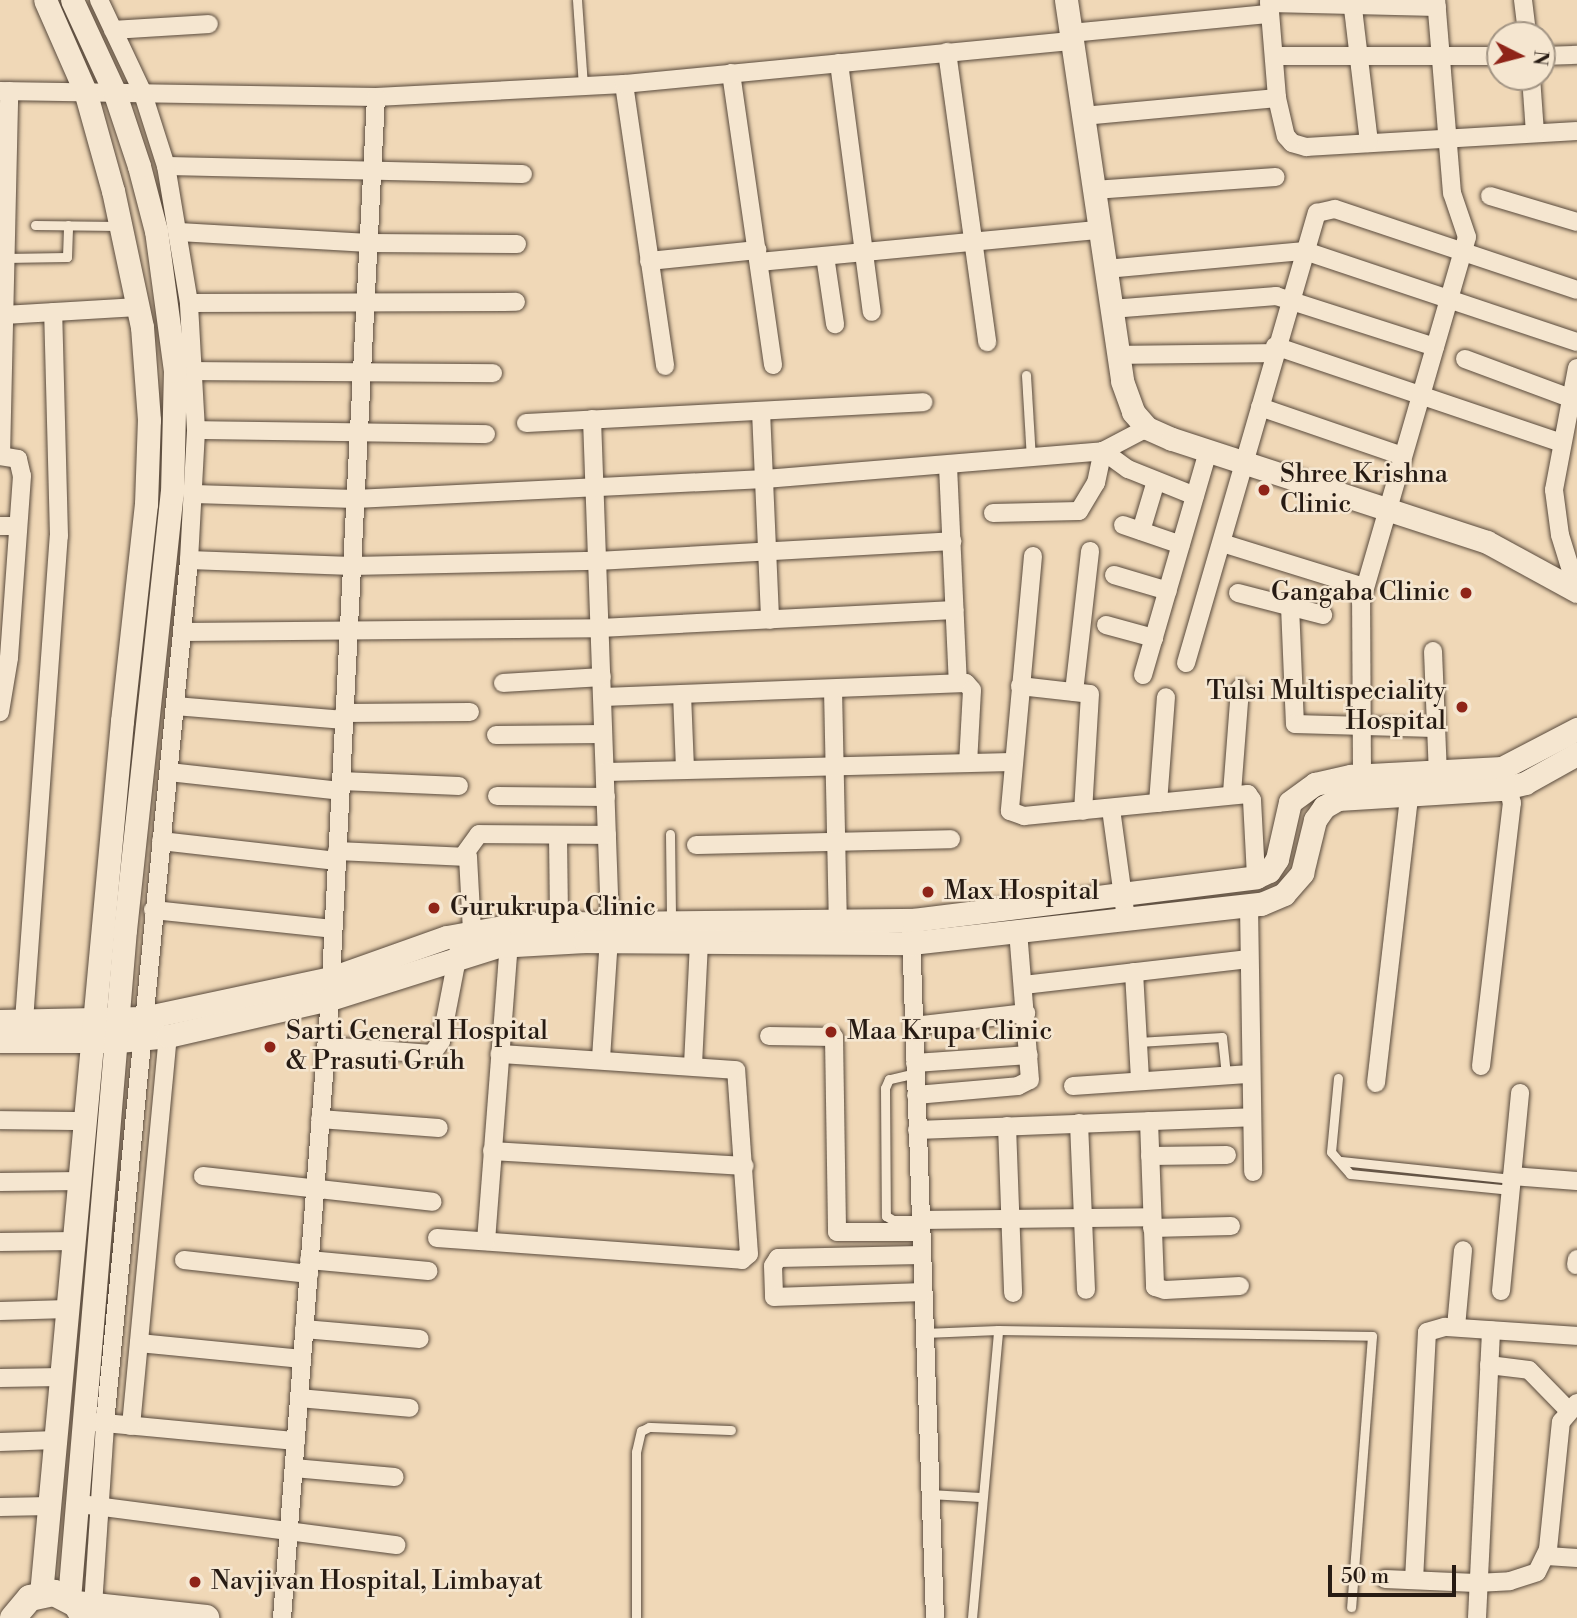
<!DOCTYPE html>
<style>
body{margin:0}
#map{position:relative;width:1577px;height:1618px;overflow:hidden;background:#f0d8b7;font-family:"Libre Bodoni",serif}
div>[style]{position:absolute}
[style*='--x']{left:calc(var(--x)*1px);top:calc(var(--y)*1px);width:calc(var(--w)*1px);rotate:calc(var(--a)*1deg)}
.roads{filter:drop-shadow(0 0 2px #594a3c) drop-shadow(0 0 2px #594a3c)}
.service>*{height:9px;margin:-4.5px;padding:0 4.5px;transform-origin:4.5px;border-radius:4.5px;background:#f5e6d0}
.minor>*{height:18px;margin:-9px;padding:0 9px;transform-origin:9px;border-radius:9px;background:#f5e6d0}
.tertiary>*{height:23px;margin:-11.5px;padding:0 11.5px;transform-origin:11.5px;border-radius:11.5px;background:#f5e6d0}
.secondary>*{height:26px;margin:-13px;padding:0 13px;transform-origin:13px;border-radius:13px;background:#f5e6d0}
.dots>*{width:19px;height:19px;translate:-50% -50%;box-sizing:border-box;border:4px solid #f5e6d0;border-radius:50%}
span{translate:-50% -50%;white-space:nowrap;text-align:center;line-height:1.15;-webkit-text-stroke:5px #f5e6d0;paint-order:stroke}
.poi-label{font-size:26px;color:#271b13}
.left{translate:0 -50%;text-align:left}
.right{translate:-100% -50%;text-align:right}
.north{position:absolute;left:1486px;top:21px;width:70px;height:70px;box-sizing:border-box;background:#f5e6d0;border:2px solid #a39584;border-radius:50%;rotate:96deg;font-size:19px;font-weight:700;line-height:28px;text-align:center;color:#271b13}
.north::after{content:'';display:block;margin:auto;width:24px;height:32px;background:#8f2418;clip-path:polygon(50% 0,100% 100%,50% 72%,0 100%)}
.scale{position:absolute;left:1328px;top:1565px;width:128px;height:32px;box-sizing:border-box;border:4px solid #271b13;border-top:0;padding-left:9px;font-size:21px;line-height:24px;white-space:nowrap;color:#271b13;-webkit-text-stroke:5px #f5e6d0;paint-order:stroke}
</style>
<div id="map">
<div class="roads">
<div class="service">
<div style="--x:577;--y:0;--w:86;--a:86"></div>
<div style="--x:35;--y:225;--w:83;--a:0.7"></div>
<div style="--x:5;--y:258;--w:62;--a:-0.9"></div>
<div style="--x:67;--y:257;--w:32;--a:-88"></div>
<div style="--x:1026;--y:375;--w:83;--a:86.6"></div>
<div style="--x:670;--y:834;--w:86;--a:89.3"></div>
<div style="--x:1138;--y:1042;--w:84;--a:-3.4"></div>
<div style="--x:1222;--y:1037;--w:39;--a:84"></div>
<div style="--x:916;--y:1073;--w:28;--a:167"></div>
<div style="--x:889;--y:1079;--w:10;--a:114"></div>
<div style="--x:885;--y:1088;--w:128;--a:89.6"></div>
<div style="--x:886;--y:1216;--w:8;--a:30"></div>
<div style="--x:893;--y:1220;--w:27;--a:0"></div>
<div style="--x:1338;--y:1078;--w:74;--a:95.4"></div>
<div style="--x:1331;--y:1152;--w:29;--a:49"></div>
<div style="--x:1350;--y:1174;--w:162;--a:5.7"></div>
<div style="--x:1341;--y:1161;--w:172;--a:6"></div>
<div style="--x:924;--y:1333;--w:74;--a:-2.3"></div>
<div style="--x:998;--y:1330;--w:374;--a:0.9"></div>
<div style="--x:1372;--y:1336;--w:272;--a:94.4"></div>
<div style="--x:930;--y:1494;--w:50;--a:3.4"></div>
<div style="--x:636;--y:1618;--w:166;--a:-90"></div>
<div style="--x:636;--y:1452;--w:22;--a:-77"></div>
<div style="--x:641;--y:1431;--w:9;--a:-27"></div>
<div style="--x:649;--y:1427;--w:82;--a:2.1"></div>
<div style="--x:972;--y:1618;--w:289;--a:-84.8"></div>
</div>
<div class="minor">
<div style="--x:1269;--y:0;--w:98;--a:85.3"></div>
<div style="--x:1277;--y:98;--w:39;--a:77"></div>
<div style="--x:1286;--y:136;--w:9;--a:49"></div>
<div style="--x:1292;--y:143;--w:15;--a:16"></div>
<div style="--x:1306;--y:147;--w:271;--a:-3.4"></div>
<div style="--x:1352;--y:0;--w:144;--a:83.2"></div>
<div style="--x:1523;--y:0;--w:35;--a:83"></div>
<div style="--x:1269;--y:3;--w:168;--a:1.4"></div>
<div style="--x:113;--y:30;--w:96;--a:-3.6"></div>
<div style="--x:1071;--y:33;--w:200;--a:-5.5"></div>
<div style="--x:947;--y:52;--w:293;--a:82.1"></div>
<div style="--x:1274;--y:56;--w:226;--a:0"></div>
<div style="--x:1542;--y:56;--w:35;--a:-2"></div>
<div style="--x:839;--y:63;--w:251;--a:82.5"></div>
<div style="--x:731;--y:73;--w:295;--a:81.8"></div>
<div style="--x:1531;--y:77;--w:56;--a:85.9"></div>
<div style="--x:624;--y:84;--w:285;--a:81.7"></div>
<div style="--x:0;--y:91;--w:376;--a:0.9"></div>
<div style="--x:376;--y:97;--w:248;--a:-3"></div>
<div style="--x:624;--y:84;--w:450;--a:-5.5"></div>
<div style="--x:1083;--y:116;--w:195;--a:-5.3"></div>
<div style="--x:166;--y:166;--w:357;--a:1.3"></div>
<div style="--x:1094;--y:190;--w:182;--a:-4.1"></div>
<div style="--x:1490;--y:196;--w:91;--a:16.6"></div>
<div style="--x:179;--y:232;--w:190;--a:3.3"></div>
<div style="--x:369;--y:243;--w:148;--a:0.4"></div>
<div style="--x:825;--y:256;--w:69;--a:81.6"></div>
<div style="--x:649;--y:261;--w:109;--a:-5.8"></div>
<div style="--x:759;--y:262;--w:342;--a:-5.4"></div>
<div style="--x:1106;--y:269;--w:200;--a:-5.2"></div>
<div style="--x:1305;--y:251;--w:287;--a:18.5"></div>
<div style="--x:189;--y:303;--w:327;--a:-0.2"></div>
<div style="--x:1111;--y:309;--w:166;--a:-4.5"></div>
<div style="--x:1276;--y:296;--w:167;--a:17.8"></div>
<div style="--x:4;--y:315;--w:134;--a:-3.4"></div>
<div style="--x:1275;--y:346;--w:302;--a:18.7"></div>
<div style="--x:1118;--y:355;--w:155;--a:-0.7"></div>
<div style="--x:1465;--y:359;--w:112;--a:20.4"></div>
<div style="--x:1577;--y:368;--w:124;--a:100.7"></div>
<div style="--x:1554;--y:490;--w:45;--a:82.4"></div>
<div style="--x:1560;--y:535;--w:58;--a:72.8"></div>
<div style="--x:193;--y:371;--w:300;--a:0.4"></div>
<div style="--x:1260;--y:407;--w:150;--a:19"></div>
<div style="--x:761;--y:411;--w:209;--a:87.5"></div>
<div style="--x:592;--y:419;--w:504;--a:87.95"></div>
<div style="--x:610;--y:923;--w:137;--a:93.8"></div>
<div style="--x:526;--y:423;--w:398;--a:-3"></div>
<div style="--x:196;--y:430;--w:290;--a:0.8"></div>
<div style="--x:0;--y:456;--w:18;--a:9"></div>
<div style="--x:18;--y:459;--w:17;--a:77"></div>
<div style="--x:22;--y:476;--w:182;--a:94.1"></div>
<div style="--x:9;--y:658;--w:55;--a:99.5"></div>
<div style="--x:1;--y:456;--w:365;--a:-88.7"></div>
<div style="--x:948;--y:466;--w:217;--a:87.4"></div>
<div style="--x:194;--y:494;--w:161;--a:1.8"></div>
<div style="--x:355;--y:499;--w:410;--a:-2.8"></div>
<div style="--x:765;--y:479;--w:339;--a:-4.7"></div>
<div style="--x:1103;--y:451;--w:50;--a:-27.6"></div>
<div style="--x:993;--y:513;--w:86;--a:-1.3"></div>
<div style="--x:1079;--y:511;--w:33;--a:-59"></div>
<div style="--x:1096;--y:483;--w:33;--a:-78"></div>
<div style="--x:1103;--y:451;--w:31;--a:36"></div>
<div style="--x:1128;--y:469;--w:72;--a:21.9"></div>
<div style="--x:1123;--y:525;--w:61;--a:19"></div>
<div style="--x:0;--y:526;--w:18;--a:0"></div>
<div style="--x:1141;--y:531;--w:52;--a:-73.3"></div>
<div style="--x:1222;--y:543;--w:149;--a:17.2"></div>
<div style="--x:1033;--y:556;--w:256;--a:95.2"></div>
<div style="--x:1010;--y:811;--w:15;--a:20"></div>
<div style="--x:1024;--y:816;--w:225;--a:-5.6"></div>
<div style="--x:1248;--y:794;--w:7;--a:56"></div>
<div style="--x:1252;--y:800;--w:77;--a:87"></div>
<div style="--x:189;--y:560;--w:163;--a:2.1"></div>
<div style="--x:352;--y:566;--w:245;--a:-1.2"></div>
<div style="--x:597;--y:561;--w:356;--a:-3.2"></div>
<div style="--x:1114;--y:575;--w:56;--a:16.5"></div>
<div style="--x:1238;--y:593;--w:88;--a:14.5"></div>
<div style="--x:1290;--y:606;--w:118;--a:87.6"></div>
<div style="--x:1295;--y:724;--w:139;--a:1.6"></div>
<div style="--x:1106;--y:625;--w:50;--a:15.2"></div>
<div style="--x:182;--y:632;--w:418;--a:-0.5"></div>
<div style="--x:600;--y:628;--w:355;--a:-2.9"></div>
<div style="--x:1433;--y:651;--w:123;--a:87.7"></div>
<div style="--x:1186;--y:663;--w:469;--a:-73.8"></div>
<div style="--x:1317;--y:213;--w:18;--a:-13"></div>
<div style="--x:1335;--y:209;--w:255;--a:18.5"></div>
<div style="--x:1143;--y:675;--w:233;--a:-73.8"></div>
<div style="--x:503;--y:683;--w:99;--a:-3.5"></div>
<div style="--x:1020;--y:686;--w:70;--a:6.5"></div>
<div style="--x:1090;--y:694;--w:117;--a:93.4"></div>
<div style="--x:833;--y:689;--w:231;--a:88.8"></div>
<div style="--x:1074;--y:692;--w:142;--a:-83.5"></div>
<div style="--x:682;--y:694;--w:75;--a:87.7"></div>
<div style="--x:603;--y:697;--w:363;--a:-2.2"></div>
<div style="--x:966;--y:683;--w:9;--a:49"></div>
<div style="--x:972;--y:690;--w:73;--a:93.1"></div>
<div style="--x:175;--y:706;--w:170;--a:4.7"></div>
<div style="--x:344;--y:713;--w:126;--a:-0.5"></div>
<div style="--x:496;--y:735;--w:107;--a:-0.5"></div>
<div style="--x:169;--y:772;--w:172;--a:6.3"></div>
<div style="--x:605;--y:772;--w:408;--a:-1.4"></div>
<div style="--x:1362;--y:776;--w:174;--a:-90.3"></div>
<div style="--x:1361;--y:602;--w:380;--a:-73.8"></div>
<div style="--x:1467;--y:237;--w:46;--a:-108.8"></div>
<div style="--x:1452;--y:193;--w:194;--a:-94.7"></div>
<div style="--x:341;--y:781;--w:118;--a:2.4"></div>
<div style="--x:1232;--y:793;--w:105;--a:-85.6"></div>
<div style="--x:497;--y:796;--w:109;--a:0.5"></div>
<div style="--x:1158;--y:803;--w:106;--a:-85.7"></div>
<div style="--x:1111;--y:809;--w:111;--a:82.2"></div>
<div style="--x:558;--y:835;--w:88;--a:89.3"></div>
<div style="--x:161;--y:841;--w:177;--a:6.5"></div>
<div style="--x:696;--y:845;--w:255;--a:-1.3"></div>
<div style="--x:337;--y:851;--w:131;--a:2.6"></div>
<div style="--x:468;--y:857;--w:74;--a:86.9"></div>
<div style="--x:463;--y:856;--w:27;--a:-54"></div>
<div style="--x:479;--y:834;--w:128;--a:0.4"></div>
<div style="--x:1249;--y:906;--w:266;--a:89.1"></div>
<div style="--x:153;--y:910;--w:181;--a:6"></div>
<div style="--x:911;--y:932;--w:686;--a:88"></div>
<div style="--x:1134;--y:972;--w:109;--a:86.8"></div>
<div style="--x:1024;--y:985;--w:226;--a:-6.6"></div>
<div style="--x:24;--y:1021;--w:486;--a:-85.9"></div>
<div style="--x:59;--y:536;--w:224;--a:-91.5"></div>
<div style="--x:914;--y:1026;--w:113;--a:-6.6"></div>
<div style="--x:769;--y:1036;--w:65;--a:0.9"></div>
<div style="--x:834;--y:1037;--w:195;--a:89.1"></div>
<div style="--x:837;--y:1232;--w:84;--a:0"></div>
<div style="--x:326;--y:1046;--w:106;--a:4.3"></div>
<div style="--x:432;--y:1054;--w:16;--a:-55"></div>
<div style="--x:441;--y:1041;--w:95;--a:-79"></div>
<div style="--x:915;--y:1063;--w:114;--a:-4"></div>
<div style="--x:693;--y:1065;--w:123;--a:-87.2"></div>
<div style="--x:1481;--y:1066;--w:265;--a:-83.3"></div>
<div style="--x:1512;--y:803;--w:26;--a:-106"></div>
<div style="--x:1376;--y:1083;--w:303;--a:-83.4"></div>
<div style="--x:1073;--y:1086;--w:178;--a:-3.9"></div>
<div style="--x:916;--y:1095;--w:102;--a:-5"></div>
<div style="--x:1018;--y:1086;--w:13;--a:-27"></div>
<div style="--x:1030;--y:1080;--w:149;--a:-94.6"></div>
<div style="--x:320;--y:1119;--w:119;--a:4.3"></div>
<div style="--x:0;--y:1120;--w:86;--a:0.7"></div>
<div style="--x:1149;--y:1121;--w:166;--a:87.9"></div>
<div style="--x:1155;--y:1287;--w:10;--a:17"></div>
<div style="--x:1165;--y:1290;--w:75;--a:-3.1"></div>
<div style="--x:1079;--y:1123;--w:167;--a:87.6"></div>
<div style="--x:1007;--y:1126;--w:167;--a:87.9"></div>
<div style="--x:917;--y:1130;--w:335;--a:-2.2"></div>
<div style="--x:492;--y:1151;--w:253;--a:3.4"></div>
<div style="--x:1150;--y:1156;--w:77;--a:-0.7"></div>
<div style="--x:203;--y:1176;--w:231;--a:6.4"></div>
<div style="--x:1512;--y:1176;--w:65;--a:4.4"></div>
<div style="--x:0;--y:1182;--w:80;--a:-0.7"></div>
<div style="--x:920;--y:1220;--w:232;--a:-0.7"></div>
<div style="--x:1152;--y:1228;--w:79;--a:-1.5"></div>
<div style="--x:437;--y:1238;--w:306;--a:4.1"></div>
<div style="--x:742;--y:1260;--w:9;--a:-41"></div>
<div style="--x:749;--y:1254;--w:184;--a:-94"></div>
<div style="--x:736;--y:1070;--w:237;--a:-176.1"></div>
<div style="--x:486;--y:1241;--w:297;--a:-85.6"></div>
<div style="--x:0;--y:1242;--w:75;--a:-0.8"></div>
<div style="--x:921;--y:1255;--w:143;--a:178.8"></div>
<div style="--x:778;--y:1258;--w:9;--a:122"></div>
<div style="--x:773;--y:1266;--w:31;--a:88"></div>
<div style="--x:774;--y:1297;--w:149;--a:-1.9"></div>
<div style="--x:184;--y:1260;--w:126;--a:6.4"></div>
<div style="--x:309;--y:1260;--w:120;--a:5.3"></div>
<div style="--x:1576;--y:1265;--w:6;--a:-81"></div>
<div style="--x:1501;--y:1291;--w:199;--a:-84.5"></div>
<div style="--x:0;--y:1311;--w:68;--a:-1.7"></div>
<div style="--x:1456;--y:1327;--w:77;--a:-84.8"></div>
<div style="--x:304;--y:1329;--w:116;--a:4.9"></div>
<div style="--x:139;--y:1343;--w:164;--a:5.6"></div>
<div style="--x:1489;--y:1365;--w:40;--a:7.1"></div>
<div style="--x:1529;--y:1370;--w:56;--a:45.7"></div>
<div style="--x:0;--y:1378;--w:62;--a:-0.9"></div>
<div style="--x:299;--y:1398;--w:111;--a:5.1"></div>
<div style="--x:94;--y:1422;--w:203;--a:5.4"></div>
<div style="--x:131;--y:1426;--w:392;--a:-84.6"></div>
<div style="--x:0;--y:1442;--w:56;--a:-2"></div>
<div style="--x:294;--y:1468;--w:101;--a:5.1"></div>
<div style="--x:88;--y:1505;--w:311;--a:7.4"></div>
<div style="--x:0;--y:1507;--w:50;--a:-1.1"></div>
<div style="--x:1547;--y:1556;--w:30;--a:4"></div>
<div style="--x:1385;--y:1579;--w:91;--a:2.5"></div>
<div style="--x:1476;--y:1583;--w:34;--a:-3"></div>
<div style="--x:1510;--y:1581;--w:28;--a:-18"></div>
<div style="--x:1537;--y:1572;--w:25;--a:-64"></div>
<div style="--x:1548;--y:1549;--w:128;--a:-84.2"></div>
<div style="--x:1561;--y:1422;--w:25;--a:-50"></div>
<div style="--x:1414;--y:1580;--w:248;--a:-87"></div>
<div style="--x:1427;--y:1332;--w:19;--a:-16"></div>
<div style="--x:1445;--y:1327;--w:132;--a:3.9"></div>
<div style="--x:93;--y:1606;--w:183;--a:-86.2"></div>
<div style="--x:105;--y:1423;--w:867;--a:-84.44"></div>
<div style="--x:189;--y:560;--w:130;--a:-86.9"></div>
<div style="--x:196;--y:430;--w:127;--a:-93.2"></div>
<div style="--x:189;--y:303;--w:139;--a:-99.5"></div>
<div style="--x:166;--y:166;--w:79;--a:-107.7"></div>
<div style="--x:142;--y:91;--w:101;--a:-115.3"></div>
<div style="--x:282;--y:1618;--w:621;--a:-85.57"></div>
<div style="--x:330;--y:999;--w:903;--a:-87.08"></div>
<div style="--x:1477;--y:1618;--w:288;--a:-87.2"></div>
</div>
<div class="tertiary">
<div style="--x:1066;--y:0;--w:385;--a:81.6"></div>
<div style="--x:1122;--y:381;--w:33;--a:70"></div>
<div style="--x:1133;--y:412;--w:21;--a:49"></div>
<div style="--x:1147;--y:428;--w:27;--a:24"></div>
<div style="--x:1172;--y:439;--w:331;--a:18.1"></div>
<div style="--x:1487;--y:542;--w:102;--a:28.6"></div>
<div style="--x:0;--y:1021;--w:143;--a:-1.2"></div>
<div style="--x:143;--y:1018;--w:192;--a:-12"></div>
<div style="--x:331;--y:978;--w:123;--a:-19.5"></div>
<div style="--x:447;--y:937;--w:73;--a:-10.2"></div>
<div style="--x:519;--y:924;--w:394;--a:-0.6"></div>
<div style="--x:913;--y:920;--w:346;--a:-7.1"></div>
<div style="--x:1256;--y:877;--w:14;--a:-25"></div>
<div style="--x:1269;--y:871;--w:14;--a:-56"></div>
<div style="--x:1277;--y:859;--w:58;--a:-77.2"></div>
<div style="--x:1290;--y:802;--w:31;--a:-36"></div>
<div style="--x:1315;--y:784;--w:37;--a:-13"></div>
<div style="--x:1351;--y:776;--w:151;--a:-3"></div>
<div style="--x:1502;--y:768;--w:85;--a:-27.5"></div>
<div style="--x:0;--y:1041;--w:119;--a:0"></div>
<div style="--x:119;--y:1041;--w:49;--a:-5.8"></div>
<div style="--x:168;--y:1036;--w:166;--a:-12.9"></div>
<div style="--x:330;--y:999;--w:176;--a:-17.5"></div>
<div style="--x:498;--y:946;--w:87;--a:-3.3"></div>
<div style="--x:585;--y:941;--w:326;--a:0.4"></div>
<div style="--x:911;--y:943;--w:352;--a:-6.4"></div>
<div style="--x:1261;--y:904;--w:25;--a:-23"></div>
<div style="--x:1284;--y:894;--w:28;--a:-49"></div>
<div style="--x:1302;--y:873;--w:55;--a:-76.2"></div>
<div style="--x:1315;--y:820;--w:16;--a:-55"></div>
<div style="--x:1324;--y:807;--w:16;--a:-30"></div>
<div style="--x:1338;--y:799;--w:162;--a:-3.5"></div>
<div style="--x:1500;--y:789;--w:26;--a:-13"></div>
<div style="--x:1525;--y:783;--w:60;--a:-29.1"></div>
<div style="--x:41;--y:1594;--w:877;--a:-84.7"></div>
<div style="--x:122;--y:721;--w:218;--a:-83.7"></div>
<div style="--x:146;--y:504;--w:84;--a:-88"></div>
<div style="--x:149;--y:420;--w:93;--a:-94.3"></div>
<div style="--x:142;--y:327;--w:139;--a:-102"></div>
<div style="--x:113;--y:191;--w:104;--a:-105.6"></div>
<div style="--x:85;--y:91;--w:99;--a:-113.7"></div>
<div style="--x:69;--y:1599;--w:671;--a:-85.22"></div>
<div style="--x:125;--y:930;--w:440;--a:-83.9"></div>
<div style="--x:172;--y:493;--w:122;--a:-88.6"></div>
<div style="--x:175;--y:371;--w:141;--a:-97.7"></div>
<div style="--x:156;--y:231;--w:67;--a:-104.7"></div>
<div style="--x:139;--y:166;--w:79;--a:-108.4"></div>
<div style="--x:114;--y:91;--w:100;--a:-114.8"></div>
</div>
<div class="secondary">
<div style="--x:76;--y:1604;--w:131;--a:6.1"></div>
<div style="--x:13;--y:1618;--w:26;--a:-50"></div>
<div style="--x:30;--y:1598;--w:25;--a:-12"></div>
<div style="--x:54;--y:1593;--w:25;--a:27"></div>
<div style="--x:76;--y:1604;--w:16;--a:60"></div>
</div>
</div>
<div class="dots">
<div style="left:1264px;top:490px;background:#8f2418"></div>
<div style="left:1466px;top:593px;background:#8f2418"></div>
<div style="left:1462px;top:707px;background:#8f2418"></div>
<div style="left:928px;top:892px;background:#8f2418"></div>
<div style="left:434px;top:908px;background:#8f2418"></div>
<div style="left:831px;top:1032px;background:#8f2418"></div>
<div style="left:270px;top:1047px;background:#8f2418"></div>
<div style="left:195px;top:1582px;background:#8f2418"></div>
</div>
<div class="poi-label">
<span class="left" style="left:1280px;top:490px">Shree Krishna<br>Clinic</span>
<span class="right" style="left:1450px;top:593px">Gangaba Clinic</span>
<span class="right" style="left:1446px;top:707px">Tulsi Multispeciality<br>Hospital</span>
<span class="left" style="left:944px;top:892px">Max Hospital</span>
<span class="left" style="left:450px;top:908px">Gurukrupa Clinic</span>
<span class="left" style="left:286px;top:1047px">Sarti General Hospital<br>&amp; Prasuti Gruh</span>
<span class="left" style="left:847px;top:1032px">Maa Krupa Clinic</span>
<span class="left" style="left:211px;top:1582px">Navjivan Hospital, Limbayat</span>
</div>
<div class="north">N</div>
<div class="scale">50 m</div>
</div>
